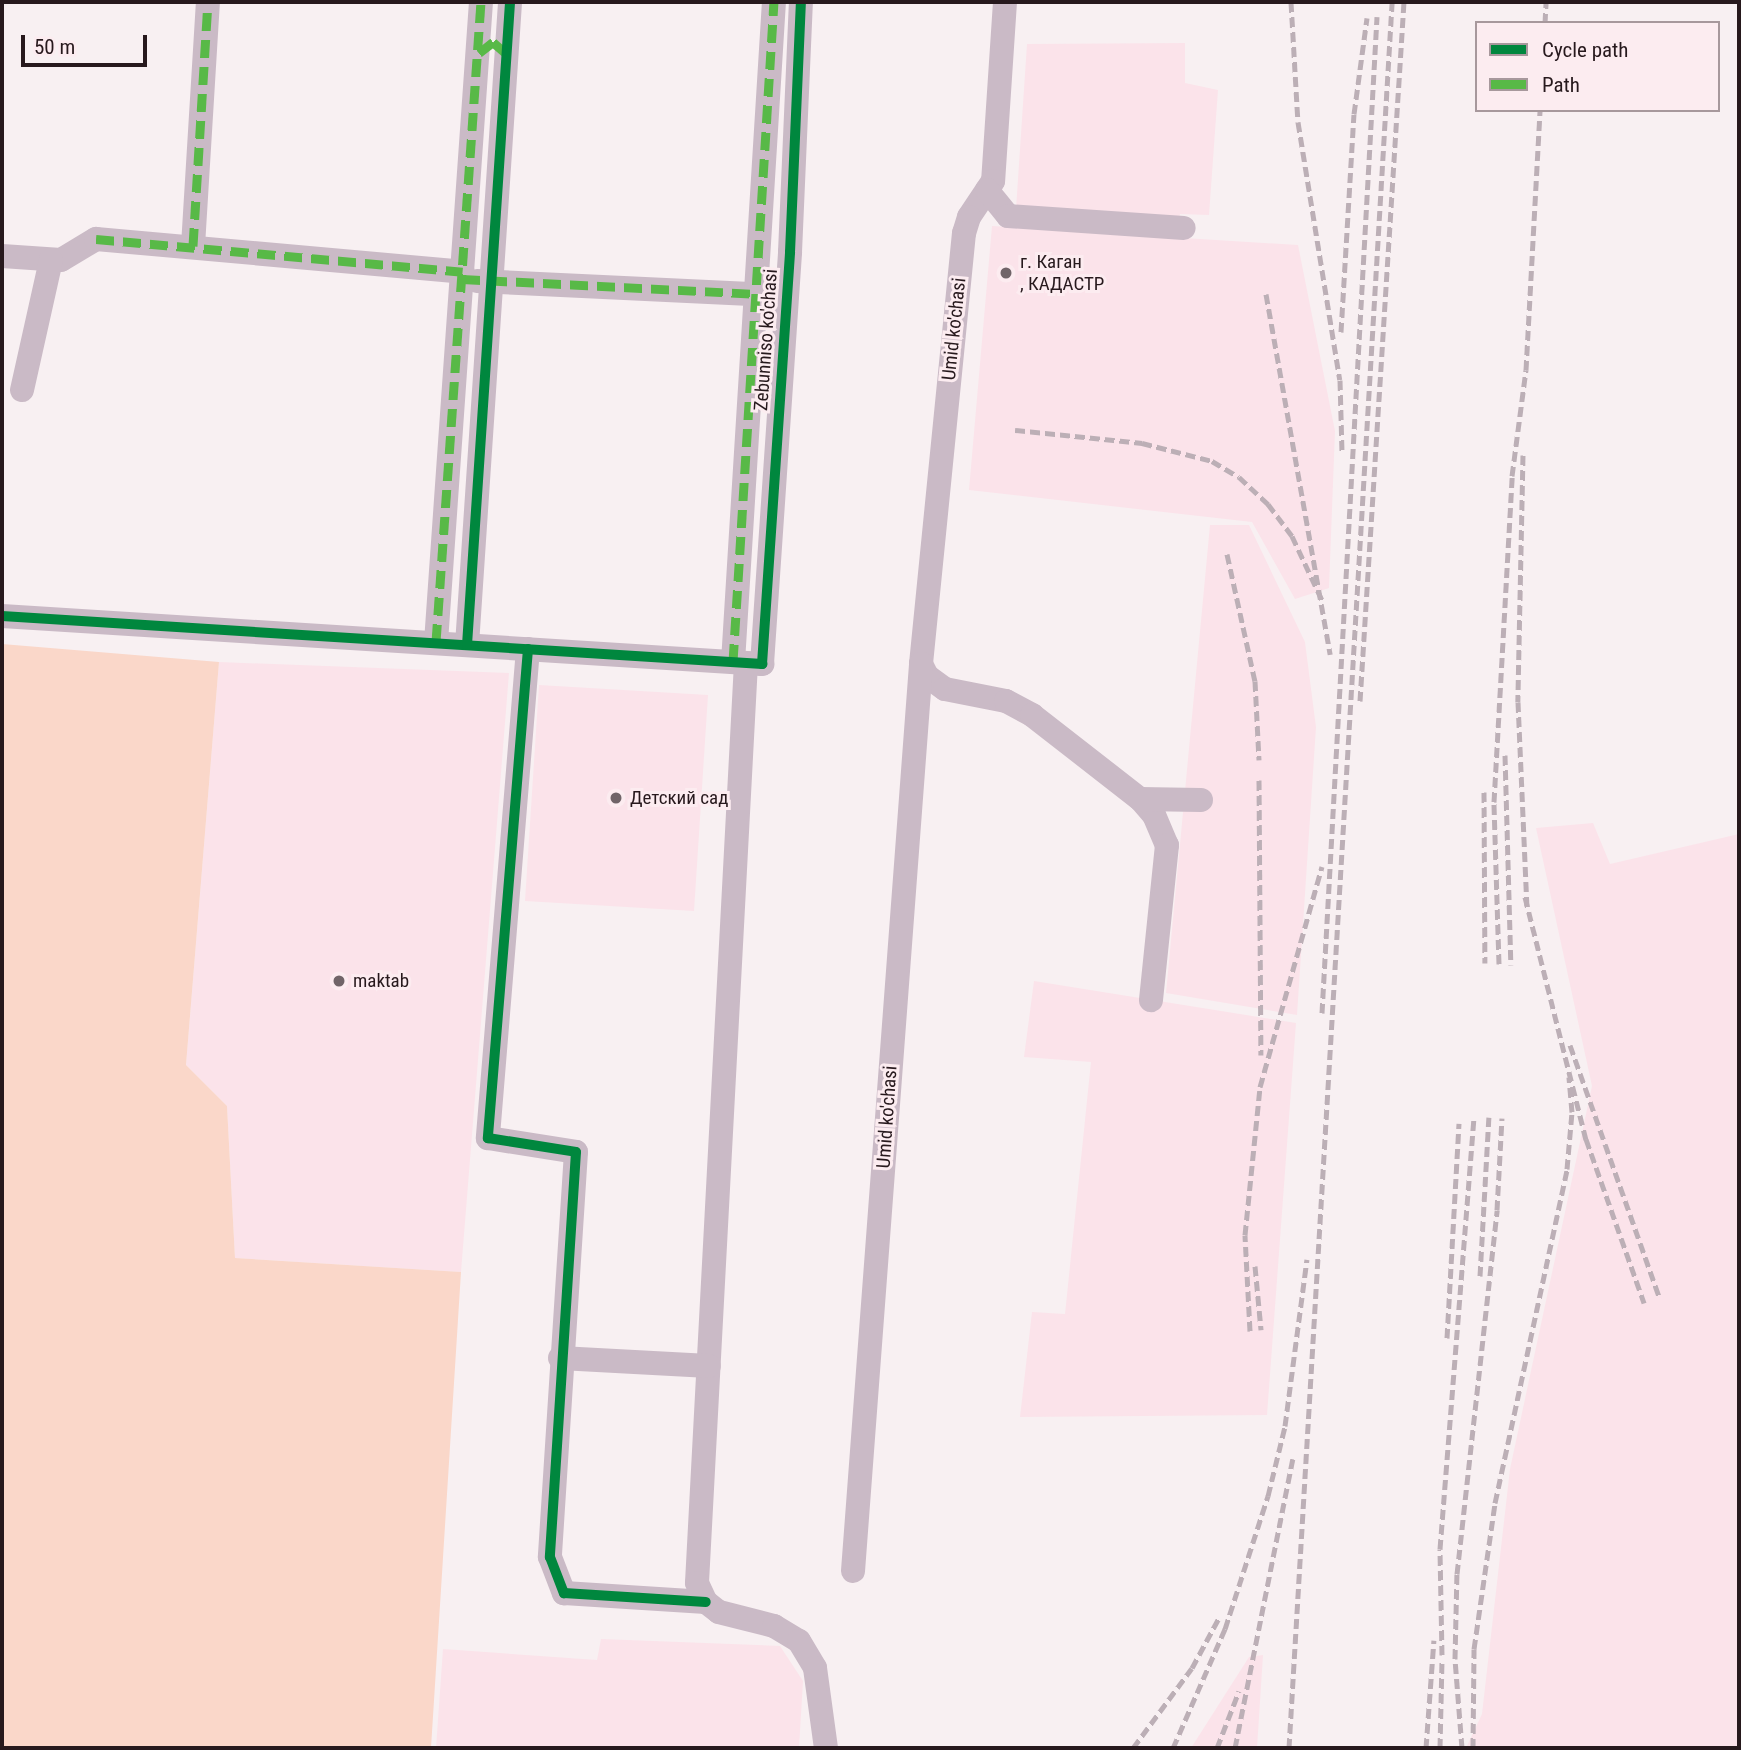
<!DOCTYPE html>
<meta charset="utf-8">
<style>
body{margin:0}
#map{position:relative;width:1741px;height:1750px;overflow:hidden;background:#f8f0f2;font-family:"Roboto Condensed",sans-serif}
div>[style]{position:absolute}
[style*='--x']{left:calc(var(--x)*1px);top:calc(var(--y)*1px);width:calc(var(--w)*1px);rotate:calc(var(--a)*1deg)}
.built>*{inset:0;background:#fbe3ea}
.green>*{inset:0;background:#fad7c9}
.minor>*{height:24px;margin:-12px;padding:0 12px;transform-origin:12px;border-radius:12px;background:#cabac6}
.rail>*{height:5px;margin-top:-2.5px;transform-origin:0;background:repeating-linear-gradient(90deg,#bcafb6 0 10px,transparent 0 15px)}
.quiet>*{height:9px;margin-top:-4.5px;transform-origin:0;background:repeating-linear-gradient(90deg,#58b947 0 18px,transparent 0 27px)}
.cycleway>*{height:10px;margin:-5px;padding:0 5px;transform-origin:5px;border-radius:5px;background:#00873e}
.dots>*{width:19px;height:19px;translate:-50% -50%;box-sizing:border-box;border:4px solid #fcecf0;border-radius:50%}
span{translate:-50% -50%;white-space:nowrap;text-align:center;line-height:1.15;-webkit-text-stroke:6px #fcecf0;paint-order:stroke}
.poi-label{font-size:19px;color:#27191d}
.left{translate:0 -50%;text-align:left}
.street-label{font-size:19px;color:#27191d}
.frame{position:absolute;inset:0;border:4px solid #27191d;pointer-events:none}
.legend{position:absolute;left:1475px;top:21px;width:245px;height:91px;box-sizing:border-box;background:#fcecf0;border:2px solid #a7989c;margin:0;padding:9px 12px;list-style:none;font-size:21px;color:#27191d}
.legend li{display:flex;align-items:center;gap:14px;height:35px}
.legend b{width:35px;border:2px solid #a7989c}
.scale{position:absolute;left:21px;top:35px;width:126px;height:32px;box-sizing:border-box;border:4px solid #27191d;border-top:0;padding-left:9px;font-size:21px;line-height:24px;white-space:nowrap;color:#27191d;-webkit-text-stroke:5px #fcecf0;paint-order:stroke}
</style>
<div id="map">
<div class="built">
<div style="clip-path:polygon(1185px 43px,1185px 83px,1218px 90px,1209px 215px,1180px 214px,1179px 219px,1016px 209px,1027px 44px)"></div>
<div style="clip-path:polygon(992px 226px,1298px 245px,1335px 431px,1329px 588px,1295px 599px,1252px 522px,969px 490px)"></div>
<div style="clip-path:polygon(1210px 525px,1249px 525px,1305px 642px,1316px 727px,1297px 1015px,1166px 993px)"></div>
<div style="clip-path:polygon(219px 662px,509px 673px,461px 1272px,235px 1258px,227px 1106px,186px 1065px)"></div>
<div style="clip-path:polygon(539px 685px,708px 695px,694px 911px,525px 901px)"></div>
<div style="clip-path:polygon(1593px 823px,1610px 864px,1739px 834px,1739px 1748px,1466px 1748px,1482px 1714px,1510px 1469px,1592px 1086px,1536px 828px)"></div>
<div style="clip-path:polygon(1034px 981px,1296px 1023px,1267px 1415px,1020px 1417px,1032px 1312px,1065px 1314px,1091px 1062px,1024px 1057px)"></div>
<div style="clip-path:polygon(601px 1639px,780px 1646px,803px 1681px,799px 1748px,436px 1748px,443px 1649px,597px 1660px)"></div>
<div style="clip-path:polygon(1263px 1655px,1257px 1748px,1191px 1748px,1249px 1657px)"></div>
</div>
<div class="green">
<div style="clip-path:polygon(2px 644px,219px 662px,186px 1065px,227px 1106px,235px 1258px,461px 1272px,431px 1748px,2px 1748px)"></div>
</div>
<div class="minor">
<div style="--x:1005;--y:2;--w:179;--a:93.8"></div>
<div style="--x:993;--y:181;--w:43;--a:123.7"></div>
<div style="--x:969;--y:217;--w:17;--a:107"></div>
<div style="--x:964;--y:233;--w:433;--a:95.7"></div>
<div style="--x:921;--y:664;--w:13;--a:63"></div>
<div style="--x:927;--y:676;--w:22;--a:36"></div>
<div style="--x:945;--y:689;--w:62;--a:11.1"></div>
<div style="--x:1006;--y:701;--w:30;--a:28"></div>
<div style="--x:1032;--y:715;--w:137;--a:37.9"></div>
<div style="--x:1140;--y:799;--w:21;--a:49"></div>
<div style="--x:1154;--y:815;--w:33;--a:67"></div>
<div style="--x:1167;--y:845;--w:156;--a:95.9"></div>
<div style="--x:987;--y:190;--w:33;--a:51"></div>
<div style="--x:1008;--y:216;--w:176;--a:3.9"></div>
<div style="--x:193;--y:246;--w:244;--a:-86.5"></div>
<div style="--x:2;--y:256;--w:59;--a:3.9"></div>
<div style="--x:61;--y:260;--w:41;--a:-31"></div>
<div style="--x:96;--y:239;--w:368;--a:5.1"></div>
<div style="--x:477;--y:281;--w:279;--a:2.7"></div>
<div style="--x:22;--y:390;--w:133;--a:-77.4"></div>
<div style="--x:2;--y:616;--w:762;--a:3.61"></div>
<div style="--x:762;--y:664;--w:413;--a:-86.1"></div>
<div style="--x:790;--y:252;--w:250;--a:-87.5"></div>
<div style="--x:436;--y:642;--w:642;--a:-85.98"></div>
<div style="--x:467;--y:645;--w:644;--a:-86.17"></div>
<div style="--x:528;--y:649;--w:491;--a:94.7"></div>
<div style="--x:488;--y:1138;--w:89;--a:9"></div>
<div style="--x:576;--y:1152;--w:406;--a:93.7"></div>
<div style="--x:550;--y:1557;--w:39;--a:69"></div>
<div style="--x:564;--y:1593;--w:142;--a:3.6"></div>
<div style="--x:733;--y:662;--w:661;--a:-86.45"></div>
<div style="--x:746;--y:663;--w:921;--a:93.05"></div>
<div style="--x:697;--y:1583;--w:21;--a:65"></div>
<div style="--x:706;--y:1602;--w:16;--a:38"></div>
<div style="--x:719;--y:1612;--w:57;--a:14.3"></div>
<div style="--x:774;--y:1626;--w:29;--a:31"></div>
<div style="--x:799;--y:1641;--w:31;--a:59"></div>
<div style="--x:815;--y:1668;--w:81;--a:82.2"></div>
<div style="--x:1140;--y:799;--w:61;--a:0.9"></div>
<div style="--x:560;--y:1358;--w:149;--a:3.1"></div>
<div style="--x:853;--y:1571;--w:910;--a:-85.71"></div>
</div>
<div class="rail">
<div style="--x:1291;--y:2;--w:120;--a:86.7"></div>
<div style="--x:1298;--y:122;--w:261;--a:80.8"></div>
<div style="--x:1340;--y:380;--w:73;--a:88.4"></div>
<div style="--x:1545;--y:23;--w:21;--a:-87"></div>
<div style="--x:1266;--y:294;--w:366;--a:79.9"></div>
<div style="--x:1341;--y:332;--w:218;--a:-86.6"></div>
<div style="--x:1354;--y:114;--w:97;--a:-82.3"></div>
<div style="--x:1015;--y:430;--w:128;--a:5.8"></div>
<div style="--x:1142;--y:443;--w:72;--a:14.4"></div>
<div style="--x:1212;--y:461;--w:31;--a:31"></div>
<div style="--x:1239;--y:477;--w:40;--a:43"></div>
<div style="--x:1268;--y:504;--w:40;--a:53"></div>
<div style="--x:1292;--y:536;--w:71;--a:64.9"></div>
<div style="--x:1523;--y:455;--w:247;--a:91.2"></div>
<div style="--x:1518;--y:702;--w:204;--a:87.5"></div>
<div style="--x:1227;--y:554;--w:130;--a:77.6"></div>
<div style="--x:1255;--y:681;--w:79;--a:87.1"></div>
<div style="--x:1360;--y:701;--w:700;--a:-86.4"></div>
<div style="--x:1505;--y:755;--w:210;--a:88.4"></div>
<div style="--x:1259;--y:780;--w:275;--a:89.6"></div>
<div style="--x:1484;--y:792;--w:171;--a:89.7"></div>
<div style="--x:1525;--y:897;--w:250;--a:75.9"></div>
<div style="--x:1586;--y:1139;--w:174;--a:70.5"></div>
<div style="--x:1499;--y:964;--w:162;--a:-91.8"></div>
<div style="--x:1494;--y:802;--w:326;--a:-86.8"></div>
<div style="--x:1512;--y:476;--w:107;--a:-82.5"></div>
<div style="--x:1526;--y:370;--w:260;--a:-86.9"></div>
<div style="--x:1322;--y:1013;--w:998;--a:-86.84"></div>
<div style="--x:1570;--y:1045;--w:266;--a:70.5"></div>
<div style="--x:1255;--y:1266;--w:64;--a:84.6"></div>
<div style="--x:1480;--y:1276;--w:159;--a:-86.8"></div>
<div style="--x:1250;--y:1331;--w:96;--a:-93"></div>
<div style="--x:1245;--y:1235;--w:149;--a:-84.2"></div>
<div style="--x:1260;--y:1087;--w:229;--a:-74.3"></div>
<div style="--x:1447;--y:1338;--w:215;--a:-86.8"></div>
<div style="--x:1442;--y:1655;--w:106;--a:-91.1"></div>
<div style="--x:1440;--y:1549;--w:434;--a:-85.5"></div>
<div style="--x:1133;--y:1748;--w:99;--a:-53.6"></div>
<div style="--x:1192;--y:1668;--w:59;--a:-61.7"></div>
<div style="--x:1173;--y:1748;--w:130;--a:-66.4"></div>
<div style="--x:1225;--y:1629;--w:140;--a:-72.1"></div>
<div style="--x:1268;--y:1496;--w:72;--a:-76.3"></div>
<div style="--x:1285;--y:1426;--w:168;--a:-82.5"></div>
<div style="--x:1217;--y:1748;--w:61;--a:-68.9"></div>
<div style="--x:1235;--y:1748;--w:295;--a:-78.7"></div>
<div style="--x:1289;--y:1748;--w:1749;--a:-86.62"></div>
<div style="--x:1426;--y:1748;--w:108;--a:-85.8"></div>
<div style="--x:1440;--y:1748;--w:87;--a:-88.7"></div>
<div style="--x:1462;--y:1748;--w:89;--a:-94.5"></div>
<div style="--x:1455;--y:1659;--w:85;--a:-88.7"></div>
<div style="--x:1457;--y:1574;--w:366;--a:-83.7"></div>
<div style="--x:1497;--y:1210;--w:92;--a:-86.9"></div>
<div style="--x:1473;--y:1748;--w:99;--a:-89.4"></div>
<div style="--x:1474;--y:1649;--w:148;--a:-81.8"></div>
<div style="--x:1495;--y:1503;--w:342;--a:-77.8"></div>
<div style="--x:1567;--y:1169;--w:57;--a:-85"></div>
<div style="--x:1572;--y:1112;--w:35;--a:-95"></div>
</div>
<div class="quiet">
<div style="--x:479;--y:53;--w:18;--a:-38"></div>
<div style="--x:493;--y:42;--w:18;--a:41"></div>
<div style="--x:96;--y:239;--w:368;--a:5.1"></div>
<div style="--x:193;--y:246;--w:244;--a:-86.5"></div>
<div style="--x:462;--y:279;--w:294;--a:2.9"></div>
<div style="--x:436;--y:642;--w:642;--a:-85.98"></div>
<div style="--x:733;--y:662;--w:661;--a:-86.45"></div>
</div>
<div class="cycleway">
<div style="--x:2;--y:616;--w:762;--a:3.61"></div>
<div style="--x:762;--y:664;--w:413;--a:-86.1"></div>
<div style="--x:790;--y:252;--w:250;--a:-87.5"></div>
<div style="--x:467;--y:645;--w:644;--a:-86.17"></div>
<div style="--x:528;--y:649;--w:491;--a:94.7"></div>
<div style="--x:488;--y:1138;--w:89;--a:9"></div>
<div style="--x:576;--y:1152;--w:406;--a:93.7"></div>
<div style="--x:550;--y:1557;--w:39;--a:69"></div>
<div style="--x:564;--y:1593;--w:142;--a:3.6"></div>
</div>
<div class="dots">
<div style="left:1006px;top:273px;background:#706468"></div>
<div style="left:616px;top:798px;background:#706468"></div>
<div style="left:339px;top:981px;background:#706468"></div>
</div>
<div class="poi-label">
<span class="left" style="left:1020px;top:273px">г. Каган<br>, КАДАСТР</span>
<span class="left" style="left:630px;top:798px">Детский сад</span>
<span class="left" style="left:353px;top:981px">maktab</span>
</div>
<div class="street-label">
<span style="left:954px;top:329px;rotate:-84deg">Umid ko'chasi</span>
<span style="left:766px;top:340px;rotate:-86deg">Zebunniso ko'chasi</span>
<span style="left:887px;top:1117px;rotate:-86deg">Umid ko'chasi</span>
</div>
<div class="frame"></div>
<ul class="legend">
<li><b style="height:9px;background:#00873e"></b>Cycle path</li>
<li><b style="height:9px;background:#58b947"></b>Path</li>
</ul>
<div class="scale">50 m</div>
</div>
